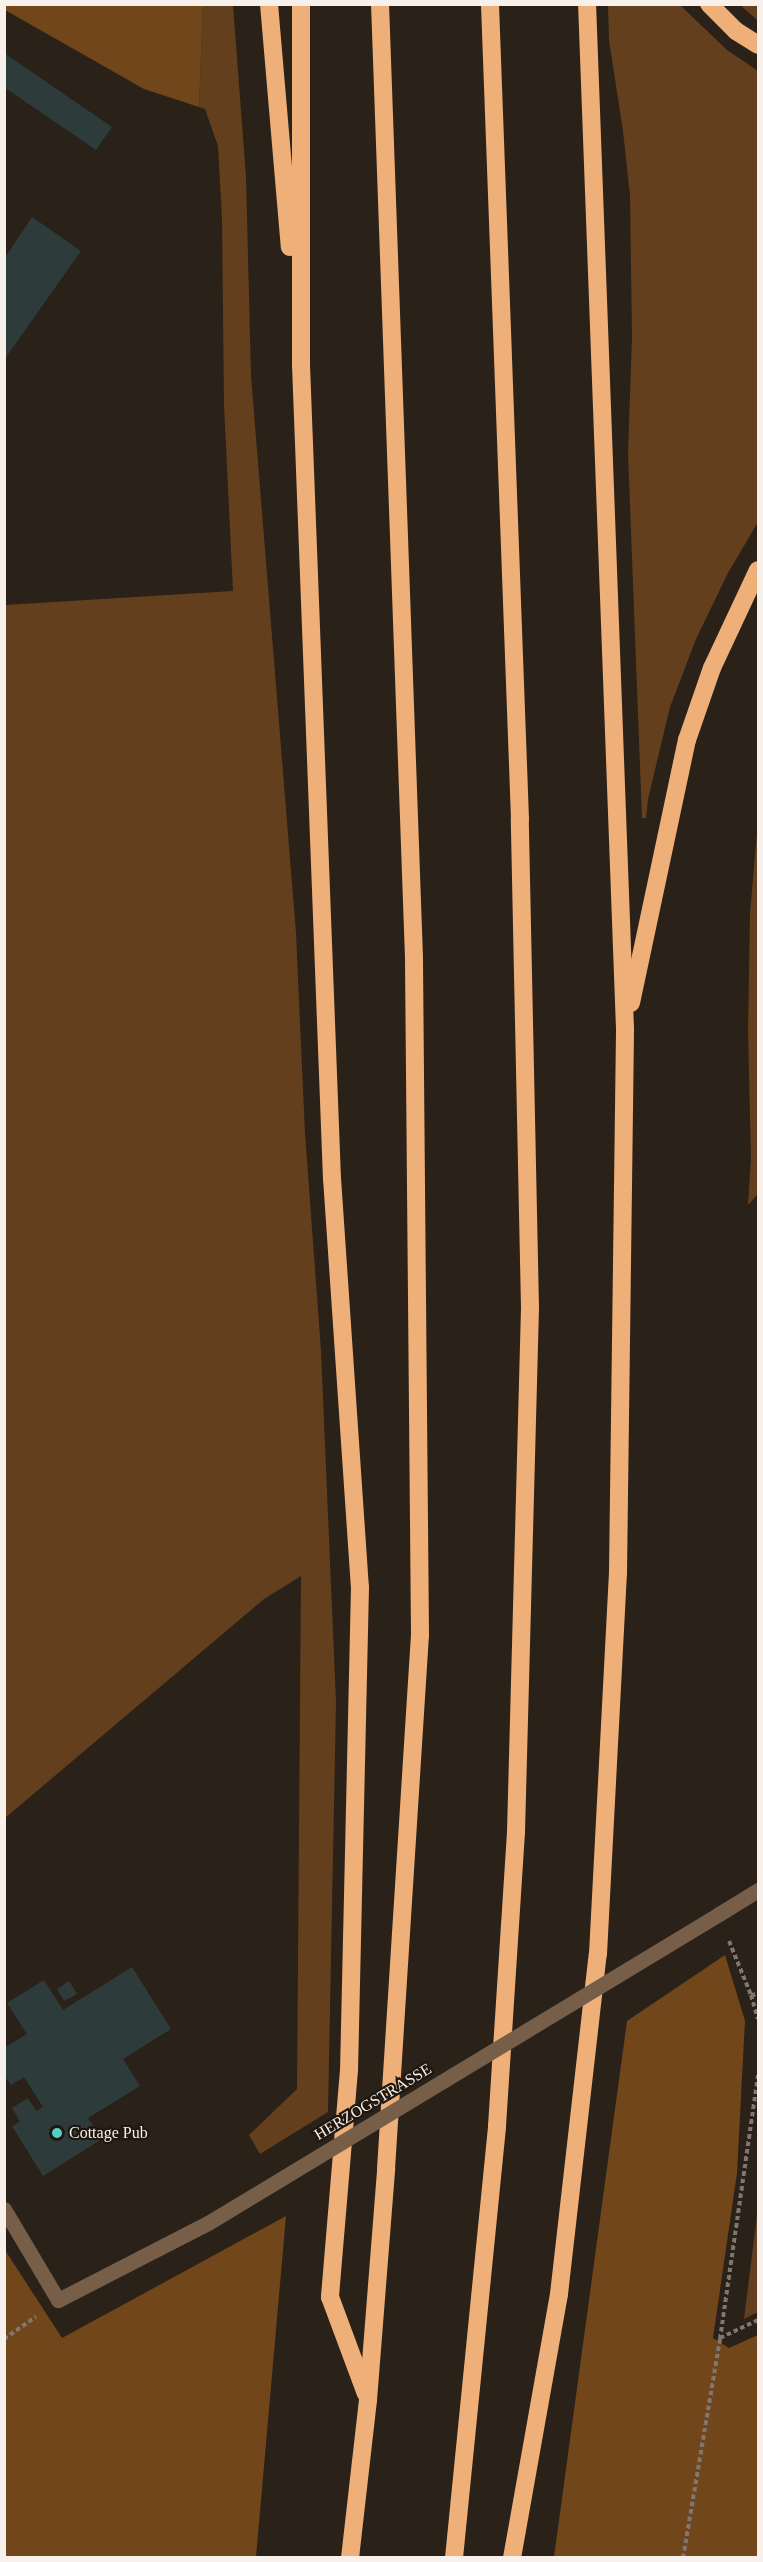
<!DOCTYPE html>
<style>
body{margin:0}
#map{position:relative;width:763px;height:2562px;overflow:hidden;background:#2a2119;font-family:"Times New Roman",serif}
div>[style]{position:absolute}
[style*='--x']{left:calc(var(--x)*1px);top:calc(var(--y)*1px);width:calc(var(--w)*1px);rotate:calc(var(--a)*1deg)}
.green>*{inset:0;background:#643f1d}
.forest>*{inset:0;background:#72461b}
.building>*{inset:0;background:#2d3c3b}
.path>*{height:4px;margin-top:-2px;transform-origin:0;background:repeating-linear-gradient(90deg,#7f7770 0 4.5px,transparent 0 7.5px)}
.street>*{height:15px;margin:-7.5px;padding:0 7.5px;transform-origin:7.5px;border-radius:7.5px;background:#775e48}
.highway>*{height:18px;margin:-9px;padding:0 9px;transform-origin:9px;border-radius:9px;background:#efaf78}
.street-bridge>*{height:15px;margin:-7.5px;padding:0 7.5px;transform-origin:7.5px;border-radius:7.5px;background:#775e48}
.dots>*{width:16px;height:16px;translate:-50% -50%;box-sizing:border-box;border:3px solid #201710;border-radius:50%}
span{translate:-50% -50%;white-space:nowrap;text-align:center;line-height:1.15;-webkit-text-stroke:4.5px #201710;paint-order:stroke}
.street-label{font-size:16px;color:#f7f0eb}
.poi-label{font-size:16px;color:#f7f0eb}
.left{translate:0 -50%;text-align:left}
.frame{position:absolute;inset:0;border:6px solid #f7f0eb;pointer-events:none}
</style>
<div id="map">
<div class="green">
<div style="clip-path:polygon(203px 5px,233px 5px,246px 177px,251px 376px,296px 933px,305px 1133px,321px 1351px,336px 1702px,328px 2112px,260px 2154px,249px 2135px,297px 2089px,301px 1576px,264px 1599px,5px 1818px,5px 605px,233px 591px,224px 405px,222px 218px,218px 146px,205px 109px,199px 107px)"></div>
<div style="clip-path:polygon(608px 5px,680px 5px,727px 50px,758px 71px,758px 522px,728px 573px,696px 639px,670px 707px,648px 799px,646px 818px,642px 818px,628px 453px,632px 337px,630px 196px,623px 131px,609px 40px)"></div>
<div style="clip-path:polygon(740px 5px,758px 5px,758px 21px,756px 19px)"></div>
<div style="clip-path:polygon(758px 820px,758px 1194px,748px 1205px,751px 1158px,748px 1031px,750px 914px)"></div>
<div style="clip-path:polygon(758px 2207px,758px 2312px,744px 2319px)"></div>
</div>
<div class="forest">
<div style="clip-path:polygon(5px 4px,203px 5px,199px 107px,144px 89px,5px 10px)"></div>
<div style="clip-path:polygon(725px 1955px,745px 2021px,737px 2173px,713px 2338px,729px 2348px,758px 2335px,758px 2557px,554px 2557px,627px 2021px)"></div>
<div style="clip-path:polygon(286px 2216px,256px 2557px,5px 2557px,5px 2250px,62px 2338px)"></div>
</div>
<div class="building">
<div style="clip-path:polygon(4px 53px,112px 127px,96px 150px,4px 87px)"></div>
<div style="clip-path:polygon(32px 217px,81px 251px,4px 360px,4px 259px)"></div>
<div style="clip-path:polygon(132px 1967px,171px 2029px,123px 2059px,140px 2086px,88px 2118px,102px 2139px,43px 2176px,12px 2126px,20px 2122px,12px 2108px,28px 2098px,36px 2111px,43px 2107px,24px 2077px,11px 2085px,7px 2079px,4px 2080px,4px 2048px,27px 2034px,7px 2003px,44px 1980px,63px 2010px)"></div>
<div style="clip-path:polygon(69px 1981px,77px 1994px,64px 2001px,57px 1989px)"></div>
</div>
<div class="path">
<div style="--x:729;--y:1941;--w:58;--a:67.8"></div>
<div style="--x:751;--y:1995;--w:7;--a:-8"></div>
<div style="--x:751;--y:1995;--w:25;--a:74"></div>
<div style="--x:720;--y:2338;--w:42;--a:-25.3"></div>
<div style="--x:4;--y:2339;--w:39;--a:-35"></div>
<div style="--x:683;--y:2558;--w:222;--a:-80.4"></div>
<div style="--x:720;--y:2339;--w:267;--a:-81.8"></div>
</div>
<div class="street">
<div style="--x:719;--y:1914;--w:46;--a:-31.6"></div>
<div style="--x:4;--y:2209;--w:106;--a:59.3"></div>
<div style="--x:58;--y:2300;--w:169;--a:-27.2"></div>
</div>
<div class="highway">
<div style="--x:269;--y:4;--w:244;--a:85.1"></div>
<div style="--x:301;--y:4;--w:361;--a:90"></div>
<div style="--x:301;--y:365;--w:814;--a:87.82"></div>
<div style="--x:332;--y:1178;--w:410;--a:86.1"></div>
<div style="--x:360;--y:1587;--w:483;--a:91.3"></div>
<div style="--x:349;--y:2070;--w:228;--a:94.8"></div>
<div style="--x:330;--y:2297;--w:103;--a:69.6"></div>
<div style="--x:709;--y:4;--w:38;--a:45"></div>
<div style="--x:736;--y:31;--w:26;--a:32"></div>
<div style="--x:631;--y:1003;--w:269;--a:-78"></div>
<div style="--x:687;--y:740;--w:76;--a:-70.9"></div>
<div style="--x:712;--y:668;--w:108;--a:-64.9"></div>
<div style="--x:350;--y:2558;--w:159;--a:-83.5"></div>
<div style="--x:368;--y:2400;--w:232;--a:-85.5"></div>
<div style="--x:386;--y:2169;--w:535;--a:-86.36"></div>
<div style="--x:420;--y:1635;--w:677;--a:-90.51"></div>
<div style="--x:414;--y:958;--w:955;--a:-92.04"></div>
<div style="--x:454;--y:2558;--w:434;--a:-84.3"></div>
<div style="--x:497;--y:2126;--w:295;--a:-86.3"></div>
<div style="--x:516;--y:1832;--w:524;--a:-88.47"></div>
<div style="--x:530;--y:1308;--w:489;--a:-91.2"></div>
<div style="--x:520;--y:819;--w:816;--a:-92.11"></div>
<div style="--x:512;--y:2558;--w:268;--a:-79.9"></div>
<div style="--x:559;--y:2294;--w:342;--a:-83.5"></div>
<div style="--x:598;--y:1954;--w:382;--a:-87"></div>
<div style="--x:618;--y:1573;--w:544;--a:-89.26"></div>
<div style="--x:625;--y:1029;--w:1026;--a:-92.12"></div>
</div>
<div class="street-bridge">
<div style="--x:208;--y:2223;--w:597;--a:-31.16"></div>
</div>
<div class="dots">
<div style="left:57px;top:2133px;background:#55cec6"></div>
</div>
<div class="street-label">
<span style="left:373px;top:2102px;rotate:-31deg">HERZOGSTRASSE</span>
</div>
<div class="poi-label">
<span class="left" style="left:69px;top:2133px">Cottage Pub</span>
</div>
<div class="frame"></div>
</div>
